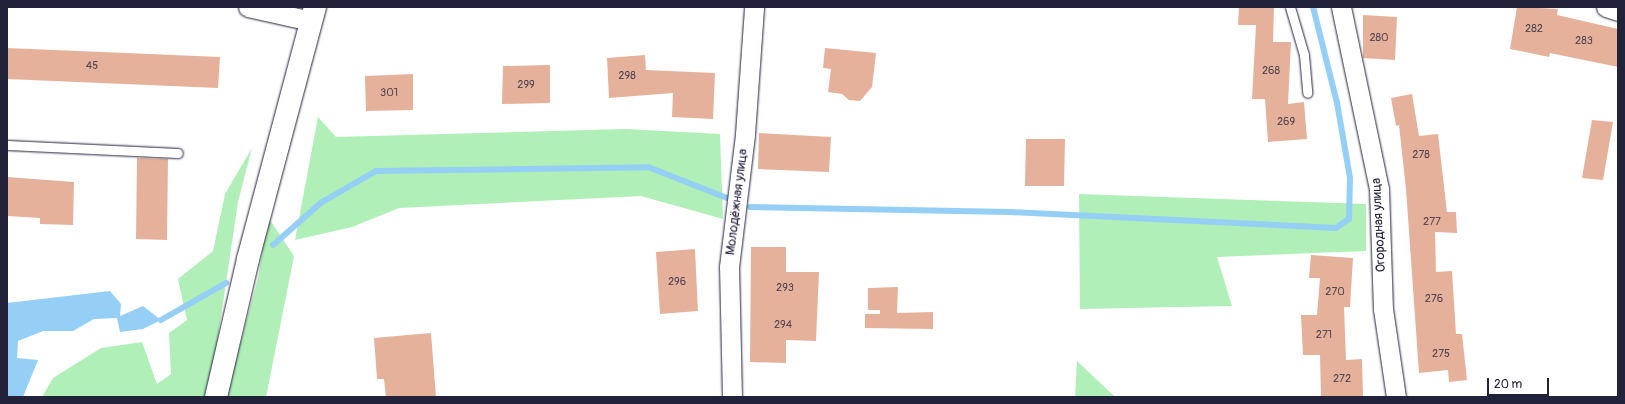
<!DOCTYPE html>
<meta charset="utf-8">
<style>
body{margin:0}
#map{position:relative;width:1625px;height:404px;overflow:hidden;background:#fff;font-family:Pangolin,sans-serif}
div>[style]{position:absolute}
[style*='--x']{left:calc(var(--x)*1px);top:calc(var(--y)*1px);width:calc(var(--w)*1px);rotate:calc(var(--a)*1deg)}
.green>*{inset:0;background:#b0efb7}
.water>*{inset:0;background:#95cff5}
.stream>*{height:6px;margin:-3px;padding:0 3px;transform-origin:3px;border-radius:3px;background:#95cff5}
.building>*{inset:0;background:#e6b19a}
.roads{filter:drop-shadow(0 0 1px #22223b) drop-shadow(0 0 1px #22223b)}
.service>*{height:9px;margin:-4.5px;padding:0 4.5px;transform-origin:4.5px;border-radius:4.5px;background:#fff}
.minor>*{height:19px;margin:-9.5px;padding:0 9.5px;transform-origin:9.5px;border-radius:9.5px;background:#fff}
.tertiary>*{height:22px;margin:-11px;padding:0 11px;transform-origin:11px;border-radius:11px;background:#fff}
span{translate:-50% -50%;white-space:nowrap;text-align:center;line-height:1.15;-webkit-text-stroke:3.5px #fff;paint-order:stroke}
.number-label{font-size:11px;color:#534653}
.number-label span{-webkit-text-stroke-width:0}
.street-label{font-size:13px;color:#22223b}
.frame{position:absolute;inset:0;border:8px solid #22223b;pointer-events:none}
.scale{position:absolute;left:1487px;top:378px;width:62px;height:18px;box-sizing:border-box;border:2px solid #22223b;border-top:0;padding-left:5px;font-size:12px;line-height:14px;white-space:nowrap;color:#22223b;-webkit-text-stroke:3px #fff;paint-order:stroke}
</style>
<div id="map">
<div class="green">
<div style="clip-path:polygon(318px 117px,336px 137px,626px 129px,720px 134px,723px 219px,641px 196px,399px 208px,352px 227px,295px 240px)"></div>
<div style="clip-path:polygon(252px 148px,238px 202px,209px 397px,42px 397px,53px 378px,101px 348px,142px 342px,157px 384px,171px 374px,169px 333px,187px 320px,178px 279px,213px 251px,225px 194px)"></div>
<div style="clip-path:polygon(1079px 194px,1366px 204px,1366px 251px,1217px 257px,1232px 306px,1080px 309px)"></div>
<div style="clip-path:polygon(268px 217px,294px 256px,266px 397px,226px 397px,258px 278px)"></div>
<div style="clip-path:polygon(1077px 361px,1115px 397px,1075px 397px)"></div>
</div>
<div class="water">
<div style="clip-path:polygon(110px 291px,121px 304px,120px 316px,143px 306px,161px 320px,143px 329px,120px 332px,117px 318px,94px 319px,73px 331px,43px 331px,18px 341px,17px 358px,38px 360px,23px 397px,7px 397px,7px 303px)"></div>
</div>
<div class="stream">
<div style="--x:750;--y:207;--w:260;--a:1.1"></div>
<div style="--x:1010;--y:212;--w:326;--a:2.8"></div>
<div style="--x:1336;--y:228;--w:16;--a:-35"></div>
<div style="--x:1349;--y:219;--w:41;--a:-88.6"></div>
<div style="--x:1350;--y:178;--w:76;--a:-99.8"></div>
<div style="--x:1337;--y:103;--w:99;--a:-104"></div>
<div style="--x:273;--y:245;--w:65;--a:-41.3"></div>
<div style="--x:322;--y:202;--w:62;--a:-29.9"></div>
<div style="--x:376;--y:171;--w:272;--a:-0.8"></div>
<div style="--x:648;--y:167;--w:85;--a:21.4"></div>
<div style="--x:161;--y:320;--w:75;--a:-29.6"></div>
</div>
<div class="building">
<div style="clip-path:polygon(1239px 7px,1274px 7px,1273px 42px,1291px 42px,1288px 104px,1304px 102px,1307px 139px,1268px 142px,1265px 99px,1252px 99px,1256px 25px,1238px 25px)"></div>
<div style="clip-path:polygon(1517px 7px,1558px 9px,1557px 15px,1618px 29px,1618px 67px,1550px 53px,1549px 57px,1510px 49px)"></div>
<div style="clip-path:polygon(1363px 15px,1397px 17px,1395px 60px,1363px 58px)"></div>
<div style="clip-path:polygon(7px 48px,220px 57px,218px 88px,7px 79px)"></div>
<div style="clip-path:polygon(825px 48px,876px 53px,872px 87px,860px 101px,849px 100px,842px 94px,828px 92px,831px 69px,823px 68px)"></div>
<div style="clip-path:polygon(645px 55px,646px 70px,715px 73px,713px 119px,672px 117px,673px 93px,609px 98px,607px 58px)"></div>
<div style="clip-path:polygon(550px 65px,550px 103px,502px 104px,503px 66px)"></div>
<div style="clip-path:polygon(413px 74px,413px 110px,366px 111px,365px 76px)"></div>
<div style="clip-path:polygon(1412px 94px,1419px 136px,1438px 134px,1447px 212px,1456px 212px,1457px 233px,1435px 232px,1436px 272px,1452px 271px,1456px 334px,1462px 334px,1467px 380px,1449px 382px,1448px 370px,1419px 373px,1406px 189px,1399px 125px,1396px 126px,1391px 98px)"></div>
<div style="clip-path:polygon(1592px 120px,1613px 122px,1603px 180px,1582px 178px)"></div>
<div style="clip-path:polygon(759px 133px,831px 137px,829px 172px,758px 169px)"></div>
<div style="clip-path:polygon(1026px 139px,1065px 139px,1064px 186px,1025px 186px)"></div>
<div style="clip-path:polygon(137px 158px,168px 159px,167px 240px,136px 239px)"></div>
<div style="clip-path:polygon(7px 177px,74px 182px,73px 225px,40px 224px,40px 218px,7px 216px)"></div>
<div style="clip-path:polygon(751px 247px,786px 247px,786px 272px,819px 272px,816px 341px,786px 340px,786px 363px,750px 362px)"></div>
<div style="clip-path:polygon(695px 249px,698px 311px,660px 314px,656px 252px)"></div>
<div style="clip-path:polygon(1311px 255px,1353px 258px,1350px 307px,1344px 307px,1346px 360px,1362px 359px,1363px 397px,1321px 397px,1320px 355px,1303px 355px,1301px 315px,1317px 315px,1320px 278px,1309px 278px)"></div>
<div style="clip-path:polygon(898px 287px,897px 313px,933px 312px,933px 329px,865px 328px,865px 314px,880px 314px,880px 310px,868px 310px,868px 288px)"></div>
<div style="clip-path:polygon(431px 333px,436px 397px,386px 397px,384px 379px,377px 379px,374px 338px)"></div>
</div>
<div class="roads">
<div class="service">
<div style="--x:1290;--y:7;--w:50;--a:73.7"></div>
<div style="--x:1304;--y:55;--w:38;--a:85"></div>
<div style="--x:7;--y:145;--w:171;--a:2.7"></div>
</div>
<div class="minor">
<div style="--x:248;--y:7;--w:65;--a:12.5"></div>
<div style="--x:1341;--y:7;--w:186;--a:78.2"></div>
<div style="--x:1379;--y:189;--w:120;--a:88.1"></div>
<div style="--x:1383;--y:309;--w:89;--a:81.6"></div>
<div style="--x:1606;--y:7;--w:13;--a:18"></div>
<div style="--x:732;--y:397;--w:130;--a:-91.3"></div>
<div style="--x:729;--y:267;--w:134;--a:-83.1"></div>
<div style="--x:745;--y:134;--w:127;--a:-85.9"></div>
</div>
<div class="tertiary">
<div style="--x:216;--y:397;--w:142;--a:-76.9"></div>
<div style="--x:248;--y:259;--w:261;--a:-75.1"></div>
</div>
</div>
<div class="number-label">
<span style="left:1534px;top:29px">282</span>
<span style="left:1379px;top:38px">280</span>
<span style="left:1584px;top:41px">283</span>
<span style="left:92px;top:66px">45</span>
<span style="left:1271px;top:71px">268</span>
<span style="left:627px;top:76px">298</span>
<span style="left:526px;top:85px">299</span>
<span style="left:389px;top:93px">301</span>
<span style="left:1286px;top:122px">269</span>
<span style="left:1421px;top:155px">278</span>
<span style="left:1432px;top:222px">277</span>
<span style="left:677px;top:282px">296</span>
<span style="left:785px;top:288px">293</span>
<span style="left:1335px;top:292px">270</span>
<span style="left:1434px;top:299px">276</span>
<span style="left:783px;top:325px">294</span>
<span style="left:1324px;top:335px">271</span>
<span style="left:1441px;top:354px">275</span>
<span style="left:1342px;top:379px">272</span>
</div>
<div class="street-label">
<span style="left:737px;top:202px;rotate:-83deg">Молодёжная улица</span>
<span style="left:1379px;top:225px;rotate:-93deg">Огородная улица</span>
</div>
<div class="frame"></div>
<div class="scale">20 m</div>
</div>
